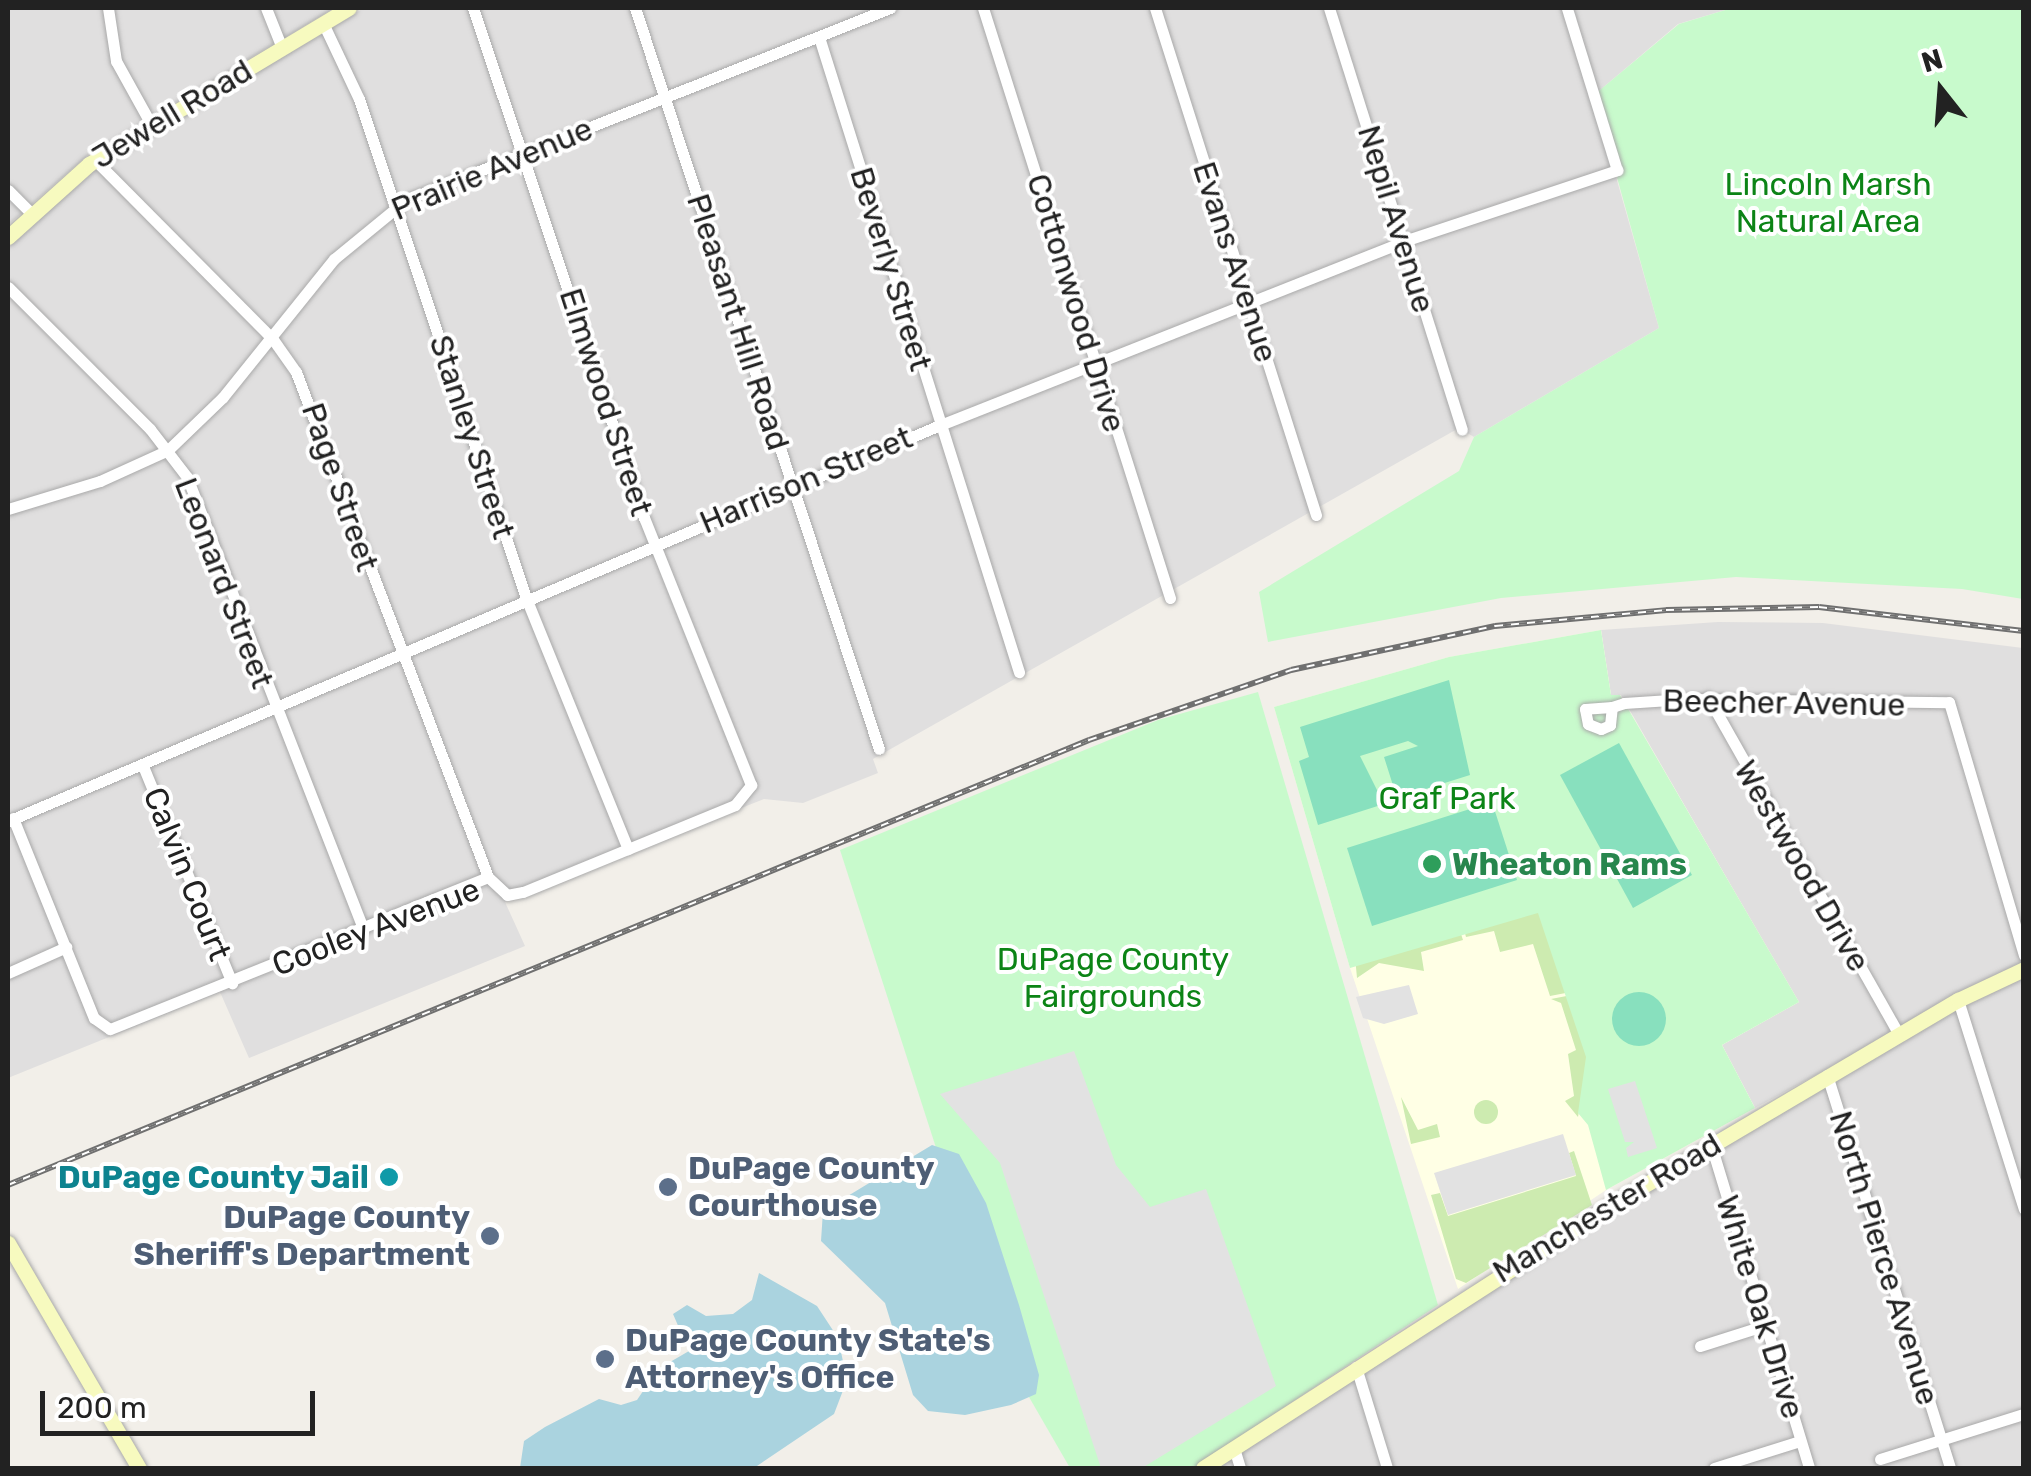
<!DOCTYPE html>
<style>
body{margin:0}
#map{position:relative;width:2031px;height:1476px;overflow:hidden;background:#f2efe9;font-family:Rubik,sans-serif}
div>[style]{position:absolute}
[style*='--x']{left:calc(var(--x)*1px);top:calc(var(--y)*1px);width:calc(var(--w)*1px);rotate:calc(var(--a)*1deg)}
.residential>*{inset:0;background:#e0dfdf}
.education>*{inset:0;background:#ffffe5}
.grass>*{inset:0;background:#cdebb0}
.round{border-radius:50%}
.park>*{inset:0;background:#c8facc}
.pitch>*{inset:0;background:#88e0be}
.parking>*{inset:0;background:#e2e2e2}
.water>*{inset:0;background:#aad3df}
.roads{filter:drop-shadow(0 0 2px #a9a9a9) drop-shadow(0 0 2px #a9a9a9)}
.street>*{height:11px;margin:-5.5px;padding:0 5.5px;transform-origin:5.5px;border-radius:5.5px;background:#fff}
.secondary>*{height:15px;margin:-7.5px;padding:0 7.5px;transform-origin:7.5px;border-radius:7.5px;background:#f7fabf}
.rail>*{height:6px;margin-top:-3px;transform-origin:0;background:repeating-linear-gradient(90deg,#fff 0 8px,#707070 0 16px);box-sizing:border-box;border-block:2px solid #707070}
.dots>*{width:28px;height:28px;translate:-50% -50%;box-sizing:border-box;border:5px solid #fff;border-radius:50%}
span{translate:-50% -50%;white-space:nowrap;text-align:center;line-height:1.15;-webkit-text-stroke:8px #fff;paint-order:stroke}
.street-label{font-size:32px;color:#222}
.park-label{font-size:32px;color:#0c8416}
.leisure-label{font-size:32px;color:#27864d;font-weight:700}
.left{translate:0 -50%;text-align:left}
.service-label{font-size:32px;color:#4e5e75;font-weight:700}
.right{translate:-100% -50%;text-align:right}
.culture-label{font-size:32px;color:#0d838f;font-weight:700}
.frame{position:absolute;inset:0;border:10px solid #222;pointer-events:none}
.north{position:absolute;left:1891px;top:40px;width:100px;height:100px;-webkit-text-stroke:8px #fff;paint-order:stroke;rotate:343deg;font-size:28px;font-weight:700;line-height:40px;text-align:center;color:#222}
.north::after{content:'';display:block;margin:auto;width:35px;height:45px;background:#222;clip-path:polygon(50% 0,100% 100%,50% 72%,0 100%)}
.scale{position:absolute;left:40px;top:1391px;width:275px;height:45px;box-sizing:border-box;border:5px solid #222;border-top:0;padding-left:12px;font-size:30px;line-height:35px;white-space:nowrap;color:#222;-webkit-text-stroke:8px #fff;paint-order:stroke}
</style>
<div id="map">
<div class="residential">
<div style="clip-path:polygon(8px 8px,334px 8px,89px 154px,8px 225px)"></div>
<div style="clip-path:polygon(364px 8px,1732px 8px,1678px 24px,1593px 96px,1659px 328px,1474px 437px,1459px 428px,873px 759px,878px 773px,803px 803px,764px 799px,505px 902px,525px 946px,249px 1058px,220px 992px,8px 1078px,8px 248px,84px 177px)"></div>
<div style="clip-path:polygon(1718px 622px,1823px 623px,2023px 648px,2023px 962px,1755px 1108px,1722px 1045px,1798px 1002px,1621px 695px,1611px 696px,1601px 630px)"></div>
<div style="clip-path:polygon(2023px 972px,2023px 1468px,1209px 1468px,1765px 1115px)"></div>
</div>
<div class="education">
<div style="clip-path:polygon(1601px 630px,1611px 695px,1620px 695px,1799px 1002px,1722px 1045px,1755px 1108px,1606px 1190px,1458px 1289px,1350px 968px,1274px 707px,1449px 657px)"></div>
</div>
<div class="grass">
<div style="clip-path:polygon(1527px 885px,1576px 991px,1550px 996px,1533px 944px,1500px 952px,1494px 931px,1466px 937px,1461px 919px)"></div>
<div style="clip-path:polygon(1454px 913px,1463px 940px,1421px 952px,1424px 971px,1379px 963px,1357px 978px,1354px 946px)"></div>
<div style="clip-path:polygon(1577px 994px,1591px 1042px,1578px 1117px,1565px 1101px,1574px 1096px,1568px 1054px,1576px 1050px,1561px 1003px,1551px 999px)"></div>
<div style="clip-path:polygon(1401px 1097px,1418px 1130px,1437px 1124px,1440px 1137px,1411px 1144px)"></div>
<div class="round" style="left:1474px;top:1100px;width:24px;height:24px"></div>
<div style="clip-path:polygon(1574px 1151px,1592px 1205px,1466px 1283px,1456px 1279px,1431px 1195px,1440px 1193px,1448px 1216px,1576px 1176px,1569px 1153px)"></div>
</div>
<div class="park">
<div style="clip-path:polygon(1732px 8px,2023px 8px,2023px 599px,1962px 589px,1736px 577px,1501px 598px,1268px 642px,1259px 592px,1459px 471px,1474px 437px,1659px 328px,1594px 95px,1679px 24px)"></div>
<div style="clip-path:polygon(1601px 630px,1611px 695px,1620px 695px,1799px 1002px,1722px 1045px,1755px 1108px,1606px 1190px,1588px 1125px,1578px 1113px,1586px 1057px,1538px 913px,1350px 968px,1274px 707px,1449px 657px)"></div>
<div style="clip-path:polygon(1258px 692px,1438px 1305px,1193px 1468px,1070px 1468px,1029px 1397px,939px 1157px,840px 850px,1158px 720px)"></div>
</div>
<div class="pitch">
<div style="clip-path:polygon(1449px 680px,1470px 775px,1397px 798px,1384px 757px,1418px 746px,1408px 741px,1360px 756px,1384px 804px,1318px 825px,1299px 761px,1309px 757px,1300px 727px)"></div>
<div style="clip-path:polygon(1619px 743px,1692px 875px,1633px 908px,1560px 775px)"></div>
<div style="clip-path:polygon(1492px 802px,1517px 880px,1372px 926px,1347px 848px)"></div>
<div class="round" style="left:1612px;top:992px;width:54px;height:54px"></div>
</div>
<div class="parking">
<div style="clip-path:polygon(1409px 985px,1418px 1014px,1384px 1024px,1363px 1018px,1356px 997px)"></div>
<div style="clip-path:polygon(1074px 1051px,1116px 1165px,1150px 1207px,1206px 1189px,1276px 1386px,1142px 1468px,1101px 1468px,1000px 1163px,940px 1094px)"></div>
<div style="clip-path:polygon(1635px 1081px,1657px 1148px,1628px 1157px,1626px 1148px,1634px 1142px,1625px 1142px,1608px 1089px)"></div>
<div style="clip-path:polygon(1563px 1134px,1576px 1175px,1448px 1215px,1434px 1173px)"></div>
</div>
<div class="water">
<div style="clip-path:polygon(932px 1145px,959px 1154px,986px 1203px,1019px 1305px,1039px 1375px,1036px 1394px,1011px 1405px,965px 1415px,928px 1411px,913px 1395px,885px 1303px,821px 1241px,823px 1211px)"></div>
<div style="clip-path:polygon(759px 1273px,817px 1306px,838px 1338px,847px 1380px,834px 1414px,754px 1468px,520px 1468px,524px 1441px,545px 1427px,599px 1399px,621px 1405px,637px 1400px,658px 1369px,689px 1351px,673px 1314px,687px 1305px,706px 1316px,733px 1314px,752px 1300px)"></div>
</div>
<div class="roads">
<div class="street">
<div style="--x:108;--y:8;--w:54;--a:81.4"></div>
<div style="--x:116;--y:61;--w:74;--a:61"></div>
<div style="--x:266;--y:8;--w:43;--a:68.2"></div>
<div style="--x:635;--y:8;--w:780;--a:71.77"></div>
<div style="--x:983;--y:8;--w:619;--a:72.41"></div>
<div style="--x:1155;--y:8;--w:532;--a:72.38"></div>
<div style="--x:1329;--y:8;--w:442;--a:72.5"></div>
<div style="--x:323;--y:23;--w:84;--a:64.7"></div>
<div style="--x:359;--y:99;--w:526;--a:71.5"></div>
<div style="--x:526;--y:598;--w:271;--a:67.9"></div>
<div style="--x:819;--y:37;--w:666;--a:72.52"></div>
<div style="--x:95;--y:160;--w:251;--a:45.2"></div>
<div style="--x:272;--y:338;--w:42;--a:54.8"></div>
<div style="--x:296;--y:372;--w:540;--a:69.18"></div>
<div style="--x:488;--y:877;--w:26;--a:43"></div>
<div style="--x:507;--y:895;--w:16;--a:-11"></div>
<div style="--x:523;--y:892;--w:229;--a:-22.3"></div>
<div style="--x:735;--y:805;--w:26;--a:-51"></div>
<div style="--x:751;--y:785;--w:288;--a:-111.8"></div>
<div style="--x:644;--y:518;--w:538;--a:-108.54"></div>
<div style="--x:8;--y:190;--w:33;--a:45"></div>
<div style="--x:8;--y:287;--w:201;--a:45"></div>
<div style="--x:150;--y:429;--w:61;--a:52.4"></div>
<div style="--x:187;--y:477;--w:485;--a:68.7"></div>
<div style="--x:8;--y:509;--w:96;--a:-16.9"></div>
<div style="--x:100;--y:481;--w:75;--a:-24.5"></div>
<div style="--x:168;--y:450;--w:76;--a:-43.9"></div>
<div style="--x:223;--y:397;--w:177;--a:-51.2"></div>
<div style="--x:334;--y:259;--w:93;--a:-39.3"></div>
<div style="--x:406;--y:200;--w:521;--a:-21.64"></div>
<div style="--x:1708;--y:697;--w:387;--a:60.5"></div>
<div style="--x:1612;--y:707;--w:27;--a:176"></div>
<div style="--x:1585;--y:709;--w:15;--a:79"></div>
<div style="--x:1588;--y:724;--w:14;--a:21"></div>
<div style="--x:1601;--y:729;--w:10;--a:-24"></div>
<div style="--x:1610;--y:725;--w:18;--a:-84"></div>
<div style="--x:1612;--y:707;--w:13;--a:-18"></div>
<div style="--x:1624;--y:703;--w:61;--a:-3.8"></div>
<div style="--x:1685;--y:699;--w:264;--a:0.7"></div>
<div style="--x:1949;--y:702;--w:264;--a:73.5"></div>
<div style="--x:143;--y:766;--w:235;--a:67.7"></div>
<div style="--x:13;--y:818;--w:216;--a:68"></div>
<div style="--x:94;--y:1018;--w:19;--a:35"></div>
<div style="--x:110;--y:1029;--w:407;--a:-21.9"></div>
<div style="--x:8;--y:821;--w:1013;--a:-23.02"></div>
<div style="--x:940;--y:425;--w:499;--a:-21.6"></div>
<div style="--x:1404;--y:241;--w:225;--a:-18.4"></div>
<div style="--x:1617;--y:170;--w:170;--a:-107.2"></div>
<div style="--x:8;--y:973;--w:64;--a:-24.1"></div>
<div style="--x:1958;--y:1000;--w:219;--a:72.5"></div>
<div style="--x:1827;--y:1075;--w:412;--a:72.6"></div>
<div style="--x:1711;--y:1145;--w:338;--a:73.1"></div>
<div style="--x:1700;--y:1346;--w:66;--a:-17.6"></div>
<div style="--x:1356;--y:1367;--w:106;--a:72.9"></div>
<div style="--x:1234;--y:1448;--w:21;--a:73"></div>
<div style="--x:1880;--y:1459;--w:151;--a:-17.4"></div>
<div style="--x:1714;--y:1468;--w:90;--a:-17.4"></div>
</div>
<div class="secondary">
<div style="--x:8;--y:237;--w:109;--a:-42"></div>
<div style="--x:89;--y:164;--w:303;--a:-31"></div>
<div style="--x:8;--y:1243;--w:260;--a:59.8"></div>
<div style="--x:1203;--y:1468;--w:480;--a:-32.8"></div>
<div style="--x:1606;--y:1208;--w:409;--a:-30.6"></div>
<div style="--x:1958;--y:1000;--w:73;--a:-25.2"></div>
</div>
</div>
<div class="rail">
<div style="--x:8;--y:1185;--w:1169;--a:-22.37"></div>
<div style="--x:1089;--y:740;--w:214;--a:-19.1"></div>
<div style="--x:1291;--y:670;--w:209;--a:-12.2"></div>
<div style="--x:1495;--y:626;--w:172;--a:-5.3"></div>
<div style="--x:1666;--y:610;--w:153;--a:-1.1"></div>
<div style="--x:1819;--y:607;--w:206;--a:6.7"></div>
</div>
<div class="dots">
<div style="left:1432px;top:864px;background:#2e9e5b"></div>
<div style="left:389px;top:1177px;background:#0f9aa8"></div>
<div style="left:668px;top:1187px;background:#5c6f8a"></div>
<div style="left:490px;top:1236px;background:#5c6f8a"></div>
<div style="left:605px;top:1359px;background:#5c6f8a"></div>
</div>
<div class="street-label">
<span style="left:172px;top:114px;rotate:-31deg">Jewell Road</span>
<span style="left:492px;top:169px;rotate:-23deg">Prairie Avenue</span>
<span style="left:1396px;top:219px;rotate:73deg">Nepil Avenue</span>
<span style="left:1235px;top:262px;rotate:72deg">Evans Avenue</span>
<span style="left:891px;top:269px;rotate:73deg">Beverly Street</span>
<span style="left:1076px;top:303px;rotate:73deg">Cottonwood Drive</span>
<span style="left:738px;top:322px;rotate:72deg">Pleasant Hill Road</span>
<span style="left:606px;top:402px;rotate:72deg">Elmwood Street</span>
<span style="left:472px;top:437px;rotate:72deg">Stanley Street</span>
<span style="left:806px;top:480px;rotate:-23deg">Harrison Street</span>
<span style="left:340px;top:487px;rotate:71deg">Page Street</span>
<span style="left:224px;top:583px;rotate:69deg">Leonard Street</span>
<span style="left:1784px;top:703px;rotate:1deg">Beecher Avenue</span>
<span style="left:1802px;top:866px;rotate:60deg">Westwood Drive</span>
<span style="left:187px;top:874px;rotate:68deg">Calvin Court</span>
<span style="left:376px;top:927px;rotate:-21deg">Cooley Avenue</span>
<span style="left:1607px;top:1208px;rotate:-31deg">Manchester Road</span>
<span style="left:1884px;top:1258px;rotate:73deg">North Pierce Avenue</span>
<span style="left:1760px;top:1307px;rotate:73deg">White Oak Drive</span>
</div>
<div class="park-label">
<span style="left:1828px;top:203px">Lincoln Marsh<br>Natural Area</span>
<span style="left:1447px;top:798px">Graf Park</span>
<span style="left:1113px;top:978px">DuPage County<br>Fairgrounds</span>
</div>
<div class="leisure-label">
<span class="left" style="left:1452px;top:864px">Wheaton Rams</span>
</div>
<div class="service-label">
<span class="left" style="left:688px;top:1187px">DuPage County<br>Courthouse</span>
<span class="right" style="left:470px;top:1236px">DuPage County<br>Sheriff's Department</span>
<span class="left" style="left:625px;top:1359px">DuPage County State's<br>Attorney's Office</span>
</div>
<div class="culture-label">
<span class="right" style="left:369px;top:1177px">DuPage County Jail</span>
</div>
<div class="frame"></div>
<div class="north">N</div>
<div class="scale">200 m</div>
</div>
